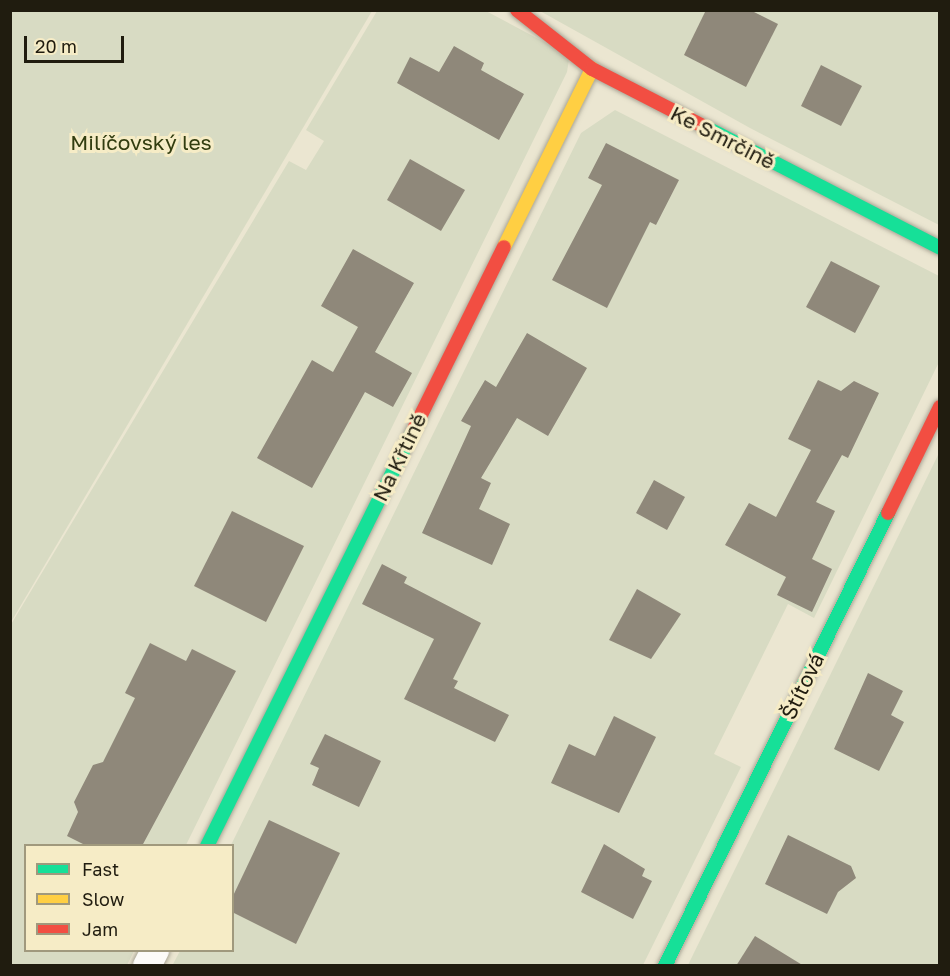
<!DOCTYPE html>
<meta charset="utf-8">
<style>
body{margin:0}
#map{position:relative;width:950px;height:976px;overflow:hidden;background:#ebe6d1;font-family:"Golos Text",sans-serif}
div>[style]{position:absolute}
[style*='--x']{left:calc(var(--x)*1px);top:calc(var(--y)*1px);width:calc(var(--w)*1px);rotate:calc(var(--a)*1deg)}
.green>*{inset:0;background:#d8dbc3}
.building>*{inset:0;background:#8f887a}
.roads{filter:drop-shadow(0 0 2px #aaa696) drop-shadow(0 0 2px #aaa696)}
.street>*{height:28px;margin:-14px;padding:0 14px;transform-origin:14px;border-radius:14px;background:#fcfbf8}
.fast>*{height:14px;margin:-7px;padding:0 7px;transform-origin:7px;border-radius:7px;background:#16e098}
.slow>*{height:14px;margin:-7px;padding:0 7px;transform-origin:7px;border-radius:7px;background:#ffcf43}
.jam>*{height:14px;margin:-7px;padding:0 7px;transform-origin:7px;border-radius:7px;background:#f24e42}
span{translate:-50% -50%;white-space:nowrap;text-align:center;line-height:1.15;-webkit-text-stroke:6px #f6ecc6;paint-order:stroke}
.street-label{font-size:21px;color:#201c0f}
.park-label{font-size:21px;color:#323d10}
.frame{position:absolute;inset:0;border:12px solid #201c0f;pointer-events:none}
.legend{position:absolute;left:24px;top:844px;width:210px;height:108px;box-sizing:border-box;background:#f6ecc6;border:2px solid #a0997d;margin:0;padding:8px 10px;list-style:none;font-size:18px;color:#201c0f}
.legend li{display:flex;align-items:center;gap:12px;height:30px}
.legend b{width:30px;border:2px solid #a0997d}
.scale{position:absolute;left:24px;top:36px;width:100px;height:27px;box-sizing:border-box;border:3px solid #201c0f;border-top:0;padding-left:8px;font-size:18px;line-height:21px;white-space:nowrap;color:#201c0f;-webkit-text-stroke:4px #f6ecc6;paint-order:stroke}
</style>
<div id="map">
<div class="green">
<div style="clip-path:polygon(11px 10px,372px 11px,11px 622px,10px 11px)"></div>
<div style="clip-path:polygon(377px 11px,486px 11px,561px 51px,569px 59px,567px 72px,186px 845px,26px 846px,26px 950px,134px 951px,127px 965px,11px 965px,10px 626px,289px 161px,306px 170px,324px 141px,306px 130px)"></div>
<div style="clip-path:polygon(540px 11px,939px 11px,939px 225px,750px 128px)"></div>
<div style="clip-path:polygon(615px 110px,939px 276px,939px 362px,814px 618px,788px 604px,714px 754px,741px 767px,643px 965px,172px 966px,180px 951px,232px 950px,231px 845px,581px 133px)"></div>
<div style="clip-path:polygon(939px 453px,939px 965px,688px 965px)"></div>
</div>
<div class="building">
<div style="clip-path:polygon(706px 10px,750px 10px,778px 24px,746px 87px,684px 55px)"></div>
<div style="clip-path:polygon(454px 46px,484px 63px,481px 70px,524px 94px,499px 140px,397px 83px,410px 57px,439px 72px)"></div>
<div style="clip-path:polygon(821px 65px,862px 86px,841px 126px,801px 106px)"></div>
<div style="clip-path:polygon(606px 143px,679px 180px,656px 225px,650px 222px,607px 308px,552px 280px,602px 185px,588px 178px)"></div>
<div style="clip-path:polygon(410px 159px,465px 190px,441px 231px,387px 200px)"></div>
<div style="clip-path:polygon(353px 249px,414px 283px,375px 352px,412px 373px,393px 407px,365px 392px,312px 488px,257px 458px,312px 360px,333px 372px,358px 327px,321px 306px)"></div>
<div style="clip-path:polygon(831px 261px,880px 286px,855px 333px,806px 307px)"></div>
<div style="clip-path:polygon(527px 333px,587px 368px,548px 436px,517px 418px,481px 478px,491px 483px,479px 509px,510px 524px,492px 565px,422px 533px,471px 426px,461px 421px,485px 380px,496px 387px)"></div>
<div style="clip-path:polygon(818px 380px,841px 391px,854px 381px,879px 393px,848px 458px,842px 455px,816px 502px,835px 511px,812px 559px,832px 569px,812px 612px,777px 595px,786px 577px,725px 545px,749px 503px,776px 517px,811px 450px,788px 439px)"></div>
<div style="clip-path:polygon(654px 480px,685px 497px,667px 530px,636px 513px)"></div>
<div style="clip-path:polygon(232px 511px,304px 546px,266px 622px,194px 586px)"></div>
<div style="clip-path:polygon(382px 564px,407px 577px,404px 583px,481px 623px,453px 679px,458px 681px,454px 688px,509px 715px,495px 742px,404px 699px,434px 639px,362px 604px)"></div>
<div style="clip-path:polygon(637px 589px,681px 614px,651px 659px,609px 640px)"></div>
<div style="clip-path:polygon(150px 643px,186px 661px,192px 649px,236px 671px,142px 846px,87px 846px,67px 836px,78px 812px,74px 802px,93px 765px,103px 762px,135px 698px,125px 693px)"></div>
<div style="clip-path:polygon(868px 673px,903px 691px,891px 715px,904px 722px,879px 771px,834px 749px)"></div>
<div style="clip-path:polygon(614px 716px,656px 737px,619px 813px,551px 783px,569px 744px,595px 756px)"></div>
<div style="clip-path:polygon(325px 734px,381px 761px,359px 807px,312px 785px,319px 768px,310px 764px)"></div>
<div style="clip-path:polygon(269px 820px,340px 853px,296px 944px,232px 912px,232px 898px)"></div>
<div style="clip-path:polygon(788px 835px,851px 866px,856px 878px,838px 892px,827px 914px,765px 884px)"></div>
<div style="clip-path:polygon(604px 844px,645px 869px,642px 876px,652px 881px,633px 919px,581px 892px)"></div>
<div style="clip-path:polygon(755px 936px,804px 966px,736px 966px)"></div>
</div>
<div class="roads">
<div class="street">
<div style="--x:147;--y:966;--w:18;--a:-63"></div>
</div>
<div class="fast">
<div style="--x:705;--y:127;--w:264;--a:27.2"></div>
<div style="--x:207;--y:846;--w:463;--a:-63.6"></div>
<div style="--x:665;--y:966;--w:505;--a:-63.79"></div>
</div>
<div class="slow">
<div style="--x:504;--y:247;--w:199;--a:-63.7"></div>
</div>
<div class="jam">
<div style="--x:517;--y:10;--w:95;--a:38.2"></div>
<div style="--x:592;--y:69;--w:127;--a:27.2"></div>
<div style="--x:413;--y:431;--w:205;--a:-63.7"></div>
<div style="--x:888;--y:513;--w:118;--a:-63.9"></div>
</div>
</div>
<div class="street-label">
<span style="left:723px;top:137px;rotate:27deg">Ke Smrčině</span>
<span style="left:399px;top:457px;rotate:-64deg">Na Křtině</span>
<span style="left:802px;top:686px;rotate:-64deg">Štítová</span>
</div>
<div class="park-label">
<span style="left:141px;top:142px">Milíčovský les</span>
</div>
<div class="frame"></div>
<ul class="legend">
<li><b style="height:8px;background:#16e098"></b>Fast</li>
<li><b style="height:8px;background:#ffcf43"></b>Slow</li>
<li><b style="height:8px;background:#f24e42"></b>Jam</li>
</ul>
<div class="scale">20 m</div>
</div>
